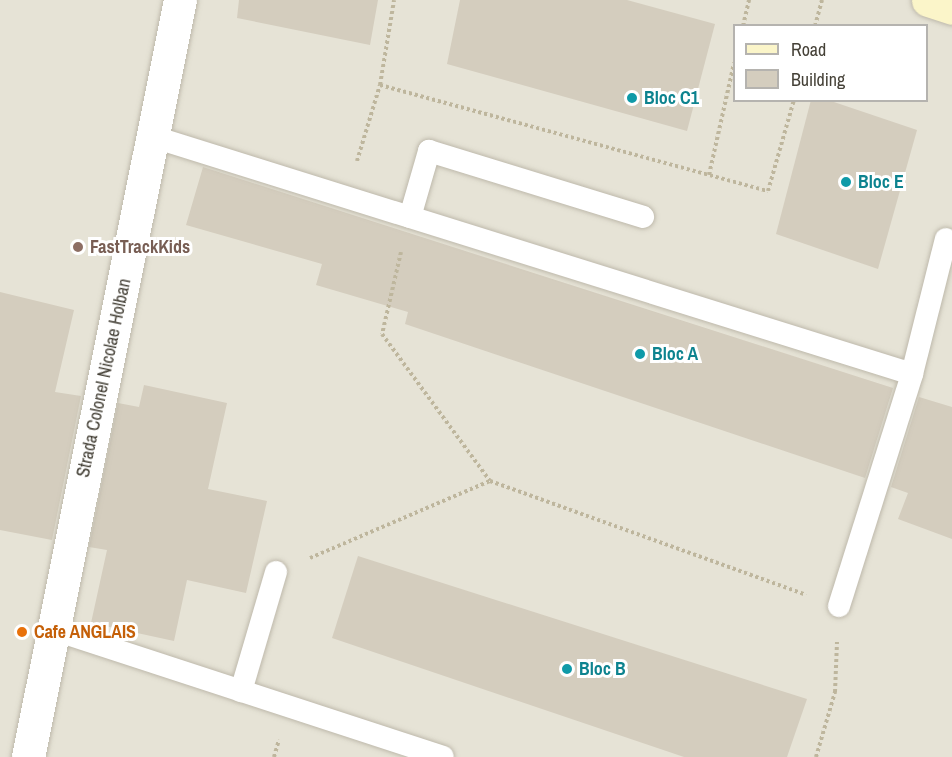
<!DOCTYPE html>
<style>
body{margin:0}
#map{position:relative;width:952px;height:757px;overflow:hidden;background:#f3f1e8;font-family:"Archivo Narrow",sans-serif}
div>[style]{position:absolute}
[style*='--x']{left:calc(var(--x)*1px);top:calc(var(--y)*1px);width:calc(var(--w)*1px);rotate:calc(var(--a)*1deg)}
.residential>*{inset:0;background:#e6e3d6}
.building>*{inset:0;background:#d4cdbe}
.path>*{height:4px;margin-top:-2px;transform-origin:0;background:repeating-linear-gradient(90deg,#beb69d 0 3px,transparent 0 6px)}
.roads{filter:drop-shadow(0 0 2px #beb9ab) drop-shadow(0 0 2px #beb9ab)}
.service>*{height:22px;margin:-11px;padding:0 11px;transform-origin:11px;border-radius:11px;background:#fff}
.tertiary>*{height:33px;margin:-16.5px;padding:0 16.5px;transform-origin:16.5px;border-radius:16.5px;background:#fff}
.secondary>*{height:33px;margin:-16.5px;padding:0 16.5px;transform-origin:16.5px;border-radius:16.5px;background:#fbf5c9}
.dots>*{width:16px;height:16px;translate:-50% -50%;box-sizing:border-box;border:3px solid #fff;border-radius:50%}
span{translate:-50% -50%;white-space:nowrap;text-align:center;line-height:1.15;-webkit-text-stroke:6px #fff;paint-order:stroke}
.culture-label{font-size:18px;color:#0d838f;font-weight:700}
.left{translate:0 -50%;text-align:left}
.education-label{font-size:18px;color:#785e54;font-weight:700}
.street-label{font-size:18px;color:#454137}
.food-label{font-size:18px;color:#c56008;font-weight:700}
.legend{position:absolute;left:733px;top:24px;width:195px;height:78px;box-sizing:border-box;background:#fff;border:2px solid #b5b3af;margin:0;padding:8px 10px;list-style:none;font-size:18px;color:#454137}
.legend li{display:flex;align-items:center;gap:12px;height:30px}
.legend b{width:30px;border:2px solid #b5b3af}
</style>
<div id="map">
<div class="residential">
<div style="clip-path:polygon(evenodd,0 0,952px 0,952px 757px,0 757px,0 0,734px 26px,926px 26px,926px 100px,734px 100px,734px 26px)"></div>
</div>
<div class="building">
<div style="clip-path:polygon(239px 0,378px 0,370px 45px,237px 18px)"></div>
<div style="clip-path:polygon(460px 0,627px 0,715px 24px,687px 131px,447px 64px)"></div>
<div style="clip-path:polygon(811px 100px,828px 100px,917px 130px,878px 269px,776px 234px)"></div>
<div style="clip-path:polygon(203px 167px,893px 388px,865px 478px,405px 324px,408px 312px,316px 285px,322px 264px,186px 225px)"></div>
<div style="clip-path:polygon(0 292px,74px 310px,55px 392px,81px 396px,52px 540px,0 530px)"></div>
<div style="clip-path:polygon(144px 385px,227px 403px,208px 489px,267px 501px,246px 593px,187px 580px,174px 641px,91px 623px,107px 550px,89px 547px,118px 403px,139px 407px)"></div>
<div style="clip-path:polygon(919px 397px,952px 407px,952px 539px,898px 519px,908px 493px,891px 487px)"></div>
<div style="clip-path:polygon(358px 556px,807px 699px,787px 757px,684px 757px,332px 638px)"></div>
</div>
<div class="path">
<div style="--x:743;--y:26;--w:27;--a:-77"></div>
<div style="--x:815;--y:26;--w:27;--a:-75"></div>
<div style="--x:380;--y:85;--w:402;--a:15.3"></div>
<div style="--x:768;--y:191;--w:95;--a:-74.1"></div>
<div style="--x:357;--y:161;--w:79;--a:-73.2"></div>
<div style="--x:380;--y:85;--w:86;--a:-80.6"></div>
<div style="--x:709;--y:175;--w:115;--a:-77.4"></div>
<div style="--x:401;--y:252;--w:84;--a:103"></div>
<div style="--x:382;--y:334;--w:182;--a:53.7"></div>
<div style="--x:310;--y:558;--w:196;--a:-23.2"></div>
<div style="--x:490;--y:481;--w:336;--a:19.8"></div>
<div style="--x:274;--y:757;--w:18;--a:-74"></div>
<div style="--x:816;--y:757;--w:68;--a:-73.7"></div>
<div style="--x:835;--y:692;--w:50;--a:-87.7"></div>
</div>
<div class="roads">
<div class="service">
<div style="--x:154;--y:137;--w:794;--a:17.36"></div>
<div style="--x:410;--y:217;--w:69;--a:-73.9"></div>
<div style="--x:429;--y:151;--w:224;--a:17.1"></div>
<div style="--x:839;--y:606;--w:243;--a:-72.5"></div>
<div style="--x:912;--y:374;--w:139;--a:-75.9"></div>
<div style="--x:52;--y:629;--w:411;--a:18.1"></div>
<div style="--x:241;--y:691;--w:124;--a:-73.6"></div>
</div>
<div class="tertiary">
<div style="--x:28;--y:757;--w:772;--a:-78.65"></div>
</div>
<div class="secondary">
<div style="--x:928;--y:0;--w:25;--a:18"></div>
</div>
</div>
<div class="dots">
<div style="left:632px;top:98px;background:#0f9aa8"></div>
<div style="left:846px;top:182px;background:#0f9aa8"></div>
<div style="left:78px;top:247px;background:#8d6e63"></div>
<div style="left:640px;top:354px;background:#0f9aa8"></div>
<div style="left:22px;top:632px;background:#e8710a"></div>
<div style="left:567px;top:669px;background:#0f9aa8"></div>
</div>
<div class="culture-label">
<span class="left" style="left:644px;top:98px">Bloc C1</span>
<span class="left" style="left:858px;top:182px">Bloc E</span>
<span class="left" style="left:652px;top:354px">Bloc A</span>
<span class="left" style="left:579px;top:669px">Bloc B</span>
</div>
<div class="education-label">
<span class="left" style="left:90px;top:247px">FastTrackKids</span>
</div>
<div class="street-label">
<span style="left:104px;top:378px;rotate:-78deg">Strada Colonel Nicolae Holban</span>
</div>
<div class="food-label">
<span class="left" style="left:34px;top:632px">Cafe ANGLAIS</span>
</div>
<ul class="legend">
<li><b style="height:8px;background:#fbf5c9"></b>Road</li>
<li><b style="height:16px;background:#d4cdbe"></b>Building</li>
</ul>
</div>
